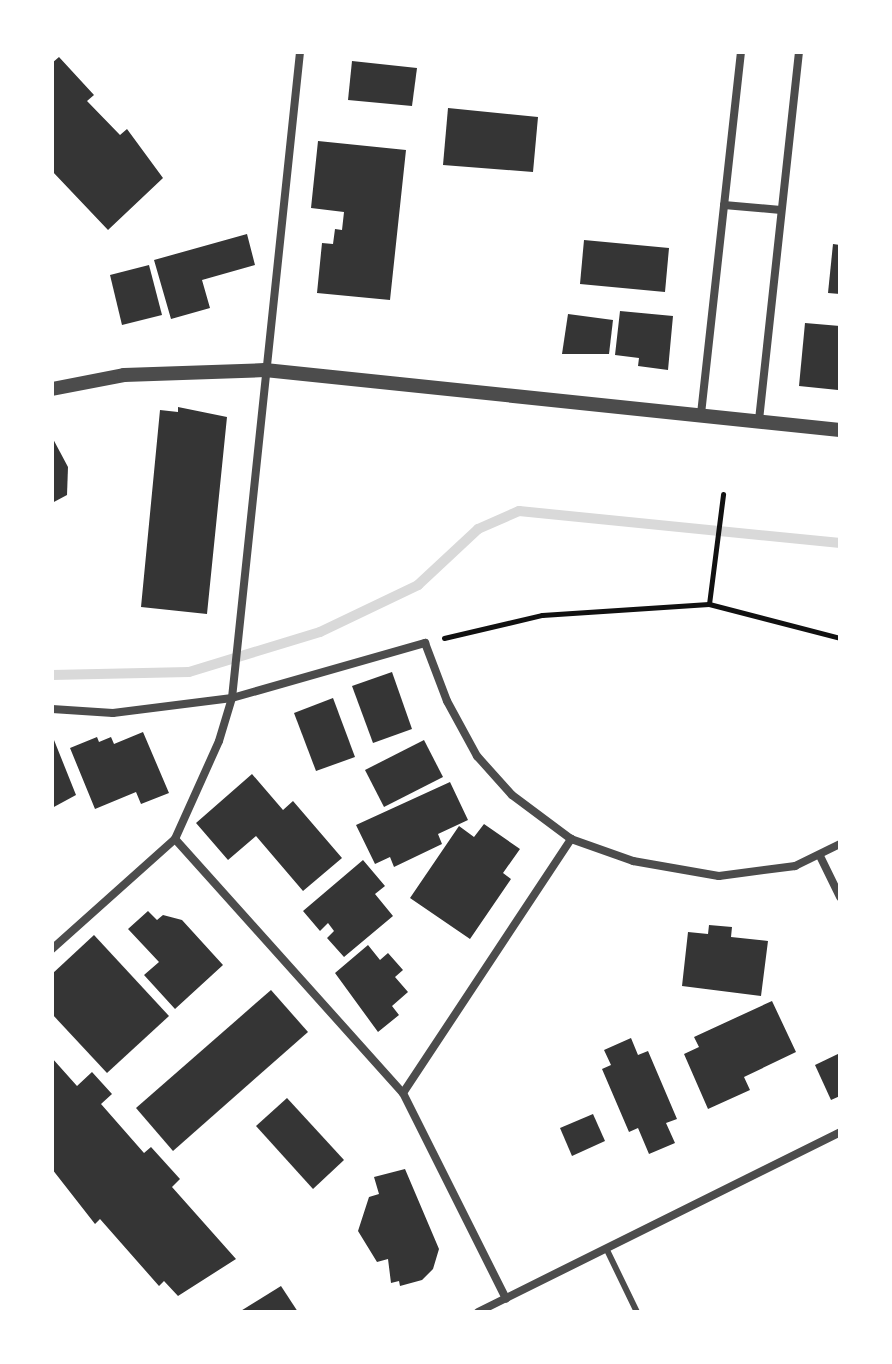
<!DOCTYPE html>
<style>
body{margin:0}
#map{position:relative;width:892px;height:1364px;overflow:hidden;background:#fff;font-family:"Varela Round",sans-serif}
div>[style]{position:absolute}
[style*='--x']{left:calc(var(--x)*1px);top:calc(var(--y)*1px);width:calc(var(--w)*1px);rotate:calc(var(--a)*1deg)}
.stream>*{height:10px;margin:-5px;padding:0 5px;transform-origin:5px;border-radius:5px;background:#d9d9d9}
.building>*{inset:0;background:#353535}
.path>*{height:5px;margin:-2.5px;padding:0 2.5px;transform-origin:2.5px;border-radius:2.5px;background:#111}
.service>*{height:6px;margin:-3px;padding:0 3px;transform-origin:3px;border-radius:3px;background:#4c4c4c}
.minor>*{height:8px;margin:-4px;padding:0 4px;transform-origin:4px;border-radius:4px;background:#4c4c4c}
.tertiary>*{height:14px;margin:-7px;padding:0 7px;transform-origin:7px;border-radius:7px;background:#4c4c4c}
span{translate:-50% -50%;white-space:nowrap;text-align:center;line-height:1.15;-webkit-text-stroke:6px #fff;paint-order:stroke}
.frame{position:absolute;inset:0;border:54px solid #fff;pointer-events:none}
</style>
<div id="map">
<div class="stream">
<div style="--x:52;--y:675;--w:137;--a:-1.3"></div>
<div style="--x:189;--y:672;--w:137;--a:-17"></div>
<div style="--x:320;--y:632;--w:109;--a:-25.6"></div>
<div style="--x:418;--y:585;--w:82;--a:-43"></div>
<div style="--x:478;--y:529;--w:45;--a:-23.7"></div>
<div style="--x:519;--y:511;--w:323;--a:5.7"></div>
</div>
<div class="building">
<div style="clip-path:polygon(59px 57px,94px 95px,87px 101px,120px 135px,127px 129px,163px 178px,108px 230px,52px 171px,52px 63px)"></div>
<div style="clip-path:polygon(352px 61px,417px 68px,412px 106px,348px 100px)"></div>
<div style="clip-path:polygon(448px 108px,538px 117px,533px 172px,443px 165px)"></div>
<div style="clip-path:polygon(318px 141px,406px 150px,390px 300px,317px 293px,322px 243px,333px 244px,335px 229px,342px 230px,344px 212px,311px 208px)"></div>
<div style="clip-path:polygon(247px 234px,255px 265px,202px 280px,210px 308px,171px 319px,154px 260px)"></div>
<div style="clip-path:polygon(584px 240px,669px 248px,665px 292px,580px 284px)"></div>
<div style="clip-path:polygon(833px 244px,840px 245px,840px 294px,828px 293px)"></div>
<div style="clip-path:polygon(149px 265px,162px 315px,122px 325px,110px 275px)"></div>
<div style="clip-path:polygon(620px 311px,673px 316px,668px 370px,638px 366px,639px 358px,615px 355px)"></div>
<div style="clip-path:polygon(568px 314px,613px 320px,609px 354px,562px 354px)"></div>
<div style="clip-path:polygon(805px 323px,840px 326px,838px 390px,799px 386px)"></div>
<div style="clip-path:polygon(178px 407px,227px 417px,207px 614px,141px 607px,160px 410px,178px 412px)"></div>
<div style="clip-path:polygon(52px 437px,68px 467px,67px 495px,52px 503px)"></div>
<div style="clip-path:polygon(392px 672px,412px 729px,373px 743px,352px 686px)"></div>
<div style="clip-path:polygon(333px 698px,355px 757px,316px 771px,294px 713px)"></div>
<div style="clip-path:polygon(143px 732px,169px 793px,141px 804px,136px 792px,95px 809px,70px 748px,97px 737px,99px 742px,111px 737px,114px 744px)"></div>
<div style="clip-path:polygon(52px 735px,76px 795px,52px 808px)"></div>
<div style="clip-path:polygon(424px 740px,443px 777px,384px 807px,365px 770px)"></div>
<div style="clip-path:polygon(252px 774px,283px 810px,293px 801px,342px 858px,303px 891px,256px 836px,228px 860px,196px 823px)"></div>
<div style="clip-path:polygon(450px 782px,468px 820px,438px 834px,442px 844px,394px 867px,390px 857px,375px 864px,356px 825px)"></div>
<div style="clip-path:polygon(484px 824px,520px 849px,503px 873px,511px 879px,470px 939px,410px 898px,459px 826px,474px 837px)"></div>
<div style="clip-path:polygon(363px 860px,385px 886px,375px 894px,393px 916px,344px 957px,327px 938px,334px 931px,328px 923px,320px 931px,303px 911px)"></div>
<div style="clip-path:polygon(148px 911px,157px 920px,163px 915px,182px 920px,223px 965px,175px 1009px,144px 975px,159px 962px,128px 929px)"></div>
<div style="clip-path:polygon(709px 925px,732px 927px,731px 937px,768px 941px,761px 996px,682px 986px,688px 932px,708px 934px)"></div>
<div style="clip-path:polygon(94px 935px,169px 1016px,107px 1073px,52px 1014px,52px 974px)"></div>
<div style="clip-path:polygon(368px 945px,380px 960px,388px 953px,403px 970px,395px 977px,408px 992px,392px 1006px,399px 1015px,378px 1032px,335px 973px)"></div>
<div style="clip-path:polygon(271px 990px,308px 1032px,173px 1151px,136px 1108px)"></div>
<div style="clip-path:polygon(772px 1001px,796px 1052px,744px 1077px,750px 1090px,708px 1109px,684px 1054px,699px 1047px,694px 1037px)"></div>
<div style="clip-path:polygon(631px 1038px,638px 1055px,648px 1051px,677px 1119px,666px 1123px,675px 1143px,649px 1154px,638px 1128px,629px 1132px,602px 1069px,611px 1065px,604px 1050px)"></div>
<div style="clip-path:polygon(840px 1053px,840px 1096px,831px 1100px,815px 1065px)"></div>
<div style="clip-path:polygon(52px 1058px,77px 1086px,92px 1072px,112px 1094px,101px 1104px,144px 1153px,151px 1147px,180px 1179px,172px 1187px,236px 1259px,178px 1296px,164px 1281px,159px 1286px,100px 1219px,95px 1224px,52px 1169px)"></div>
<div style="clip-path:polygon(287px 1098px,344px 1160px,313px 1189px,256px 1126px)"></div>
<div style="clip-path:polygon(593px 1114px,605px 1141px,572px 1156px,560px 1128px)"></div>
<div style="clip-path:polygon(405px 1169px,439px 1249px,433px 1269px,422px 1280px,400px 1286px,399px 1281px,391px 1283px,388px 1259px,377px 1262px,358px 1231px,369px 1197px,379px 1194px,374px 1177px)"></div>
<div style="clip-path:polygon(281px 1286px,298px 1312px,239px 1312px)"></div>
</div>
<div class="path">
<div style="--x:709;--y:604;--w:111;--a:-82.7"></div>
<div style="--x:444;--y:638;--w:101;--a:-13.2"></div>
<div style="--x:542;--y:615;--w:167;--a:-3.8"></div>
<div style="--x:709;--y:604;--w:135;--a:14.5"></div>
</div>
<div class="service">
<div style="--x:606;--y:1248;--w:71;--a:64.2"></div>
</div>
<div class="minor">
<div style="--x:724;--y:205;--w:57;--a:5"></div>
<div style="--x:701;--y:414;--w:364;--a:-83.7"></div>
<div style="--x:759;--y:420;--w:370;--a:-83.8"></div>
<div style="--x:52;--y:709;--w:61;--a:3.8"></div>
<div style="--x:113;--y:713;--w:120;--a:-7.2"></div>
<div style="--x:232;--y:698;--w:201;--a:-15.9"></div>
<div style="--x:425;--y:643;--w:62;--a:69.2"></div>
<div style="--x:447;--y:701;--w:63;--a:61.4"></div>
<div style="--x:477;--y:756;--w:52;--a:48.1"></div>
<div style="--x:512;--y:795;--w:74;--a:36.7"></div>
<div style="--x:571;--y:839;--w:66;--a:19.5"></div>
<div style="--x:633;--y:861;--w:87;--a:9.9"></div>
<div style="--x:719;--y:876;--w:77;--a:-7.5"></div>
<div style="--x:795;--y:866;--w:50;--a:-26.1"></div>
<div style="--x:175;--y:839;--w:341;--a:48.1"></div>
<div style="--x:403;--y:1093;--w:230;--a:63.4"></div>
<div style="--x:820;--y:856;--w:46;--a:64"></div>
<div style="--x:52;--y:949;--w:165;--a:-41.8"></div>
<div style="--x:175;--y:839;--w:107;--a:-65.8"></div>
<div style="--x:219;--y:741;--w:45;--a:-73.2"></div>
<div style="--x:232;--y:698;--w:650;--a:-83.99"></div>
<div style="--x:403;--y:1093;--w:305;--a:-56.5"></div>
<div style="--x:478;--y:1312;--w:404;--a:-26.4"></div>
</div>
<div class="tertiary">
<div style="--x:52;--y:389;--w:73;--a:-11"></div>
<div style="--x:124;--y:375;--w:141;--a:-2"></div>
<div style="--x:265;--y:370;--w:578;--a:5.96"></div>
</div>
<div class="frame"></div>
</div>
